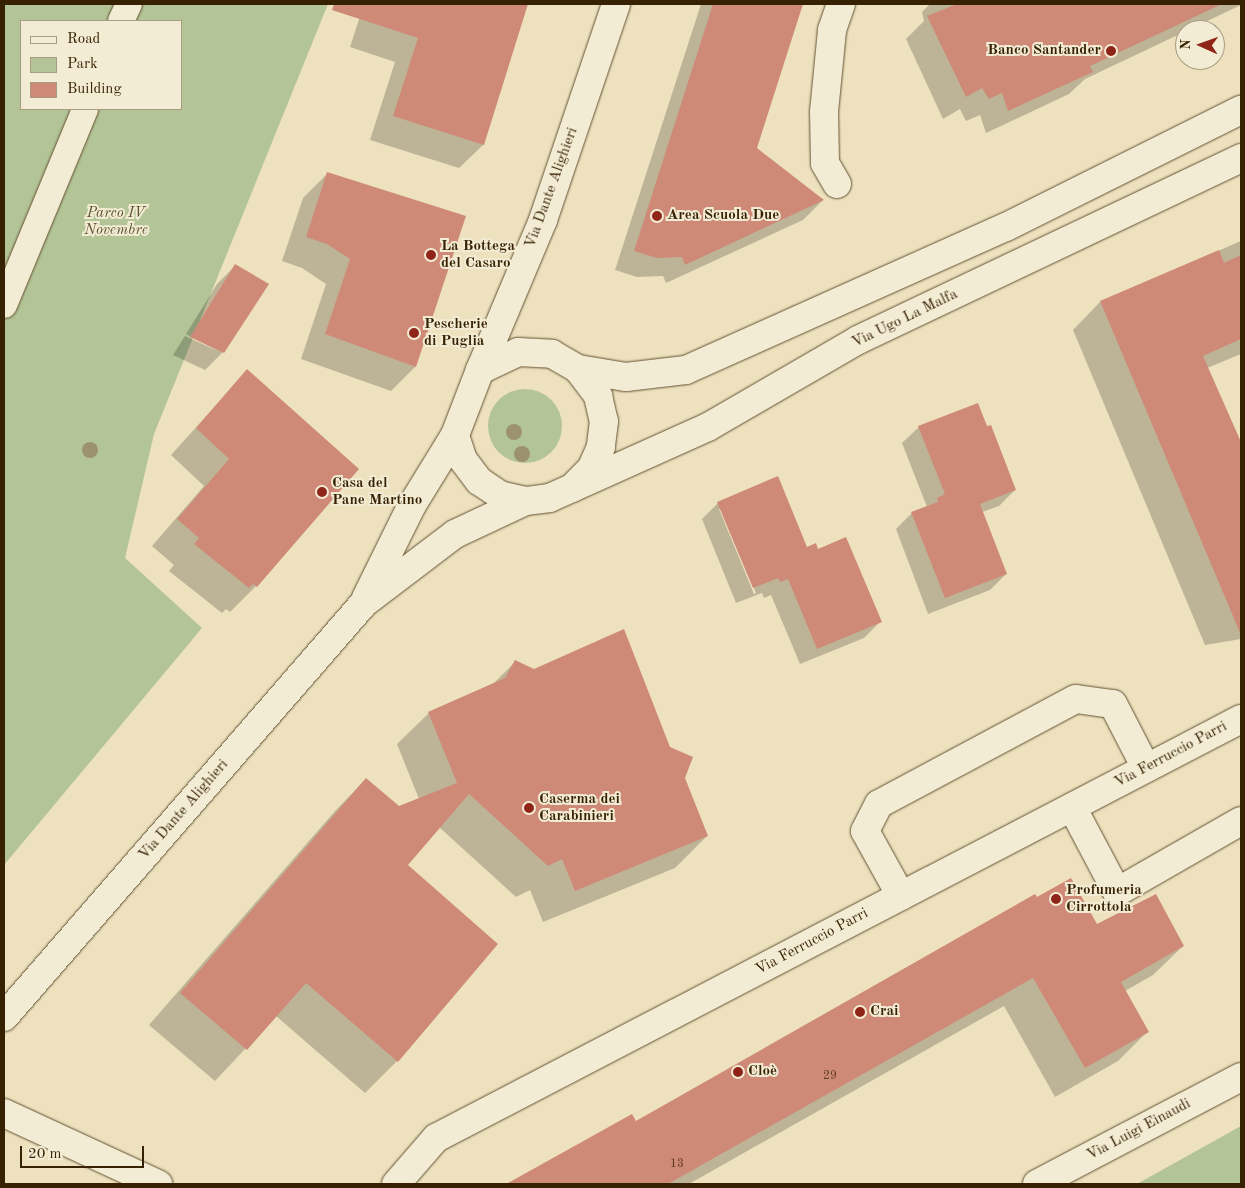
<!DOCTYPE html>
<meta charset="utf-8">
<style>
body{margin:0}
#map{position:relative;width:1245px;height:1188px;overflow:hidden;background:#ede1be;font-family:"Old Standard TT",serif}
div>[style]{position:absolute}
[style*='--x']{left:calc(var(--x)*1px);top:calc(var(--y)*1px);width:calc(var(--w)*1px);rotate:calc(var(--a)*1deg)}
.green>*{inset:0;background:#b3c496}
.round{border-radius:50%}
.shadow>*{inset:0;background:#0003}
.building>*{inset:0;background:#cf8a77}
.roads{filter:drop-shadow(0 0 1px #645132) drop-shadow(0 0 1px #645132)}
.pedestrian>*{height:26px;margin:-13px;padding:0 13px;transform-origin:13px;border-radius:13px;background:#f3ecd5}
.minor>*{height:28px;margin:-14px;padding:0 14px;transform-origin:14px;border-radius:14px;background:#f3ecd5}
.secondary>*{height:28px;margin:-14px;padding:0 14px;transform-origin:14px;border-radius:14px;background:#f3ecd5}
.trees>*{width:16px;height:16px;margin:-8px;border-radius:50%;background:#9d926f}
.dots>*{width:14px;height:14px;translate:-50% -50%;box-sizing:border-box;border:2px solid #f3ecd5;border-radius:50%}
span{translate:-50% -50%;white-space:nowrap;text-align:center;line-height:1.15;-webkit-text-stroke:4px #f3ecd5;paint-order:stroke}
.number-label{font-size:12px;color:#5d3b20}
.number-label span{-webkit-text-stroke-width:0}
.poi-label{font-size:15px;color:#372103;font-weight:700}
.right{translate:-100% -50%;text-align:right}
.left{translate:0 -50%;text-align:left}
.street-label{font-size:15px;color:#372103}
.park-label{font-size:15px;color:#5c522f;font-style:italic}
.frame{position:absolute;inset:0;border:5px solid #372103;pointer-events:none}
.legend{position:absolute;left:20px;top:20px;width:162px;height:90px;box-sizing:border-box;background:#f3ecd5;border:1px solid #a89b81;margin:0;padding:6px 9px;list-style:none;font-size:15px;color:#372103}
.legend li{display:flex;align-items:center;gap:10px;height:25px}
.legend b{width:25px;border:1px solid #a89b81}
.north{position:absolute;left:1175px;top:20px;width:50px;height:50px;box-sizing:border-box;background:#f3ecd5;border:1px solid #a89b81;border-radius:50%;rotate:272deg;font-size:14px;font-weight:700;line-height:20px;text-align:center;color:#372103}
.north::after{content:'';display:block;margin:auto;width:18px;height:22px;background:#8f2418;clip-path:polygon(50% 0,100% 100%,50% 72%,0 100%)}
.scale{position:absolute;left:20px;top:1146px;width:124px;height:22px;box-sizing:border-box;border:2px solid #372103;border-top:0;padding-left:6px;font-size:15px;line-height:18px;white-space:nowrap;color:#372103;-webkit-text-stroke:4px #f3ecd5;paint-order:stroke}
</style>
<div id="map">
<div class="green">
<div style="clip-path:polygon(evenodd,4px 4px,328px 4px,154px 434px,125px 558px,202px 628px,4px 865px,4px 4px,21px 21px,181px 21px,181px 109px,21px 109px,21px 21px)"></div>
<div class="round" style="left:488px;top:389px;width:74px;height:74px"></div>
<div style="clip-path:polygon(1241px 1126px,1241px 1184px,1137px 1184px)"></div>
</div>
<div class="shadow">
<div style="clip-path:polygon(364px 4px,526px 4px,483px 145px,459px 168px,370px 140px,395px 62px,350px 47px)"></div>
<div style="clip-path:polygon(701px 4px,802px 4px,756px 149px,822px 201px,803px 220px,666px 283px,663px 276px,637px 277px,615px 270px)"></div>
<div style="clip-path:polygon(930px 4px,1241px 4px,1241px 5px,1085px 79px,1069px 94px,986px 133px,980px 115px,966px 121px,960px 109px,943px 119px,906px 39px,924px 21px,922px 12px)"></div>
<div style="clip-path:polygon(328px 173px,415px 367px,391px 391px,301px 359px,326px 284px,302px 268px,282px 261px,303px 198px)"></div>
<div style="clip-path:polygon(1241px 241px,1241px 354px,1207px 368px,1241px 445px,1241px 639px,1205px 645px,1073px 330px,1100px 302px)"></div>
<div style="clip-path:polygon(235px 266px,223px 352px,205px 370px,173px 355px,185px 336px,220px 352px,186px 334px,217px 284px)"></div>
<div style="clip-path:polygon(247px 371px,256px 586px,230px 612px,226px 609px,222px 613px,169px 571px,174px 565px,152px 546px,204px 486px,171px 455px)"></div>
<div style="clip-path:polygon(919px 427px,986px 428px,1015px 490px,999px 506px,982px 512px,1006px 574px,990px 590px,928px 614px,896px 529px,912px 513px,927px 507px,902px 443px)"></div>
<div style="clip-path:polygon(evenodd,718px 503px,807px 549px,818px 550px,880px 622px,864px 638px,800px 664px,771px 595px,764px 598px,762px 593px,736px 603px,702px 519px,718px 503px,719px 509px,722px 509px,756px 593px,754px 594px,719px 509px)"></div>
<div style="clip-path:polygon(515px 662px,669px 748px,707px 836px,675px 868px,543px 922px,530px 890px,516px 897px,439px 827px,406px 865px,497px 944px,397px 1061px,365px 1093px,276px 1016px,215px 1081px,149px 1025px,335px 811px,366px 779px,399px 808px,419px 799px,397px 744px,429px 713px,492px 685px)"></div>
<div style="clip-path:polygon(1097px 926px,1183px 946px,1153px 975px,1125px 991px,1147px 1032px,1118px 1061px,1055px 1097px,1004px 1006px,689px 1184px,510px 1184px,632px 1115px,636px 1123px)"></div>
</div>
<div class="building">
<div style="clip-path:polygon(334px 4px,528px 4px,484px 145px,393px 116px,418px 38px,332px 10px)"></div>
<div style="clip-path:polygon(713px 4px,803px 4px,757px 148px,824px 200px,685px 265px,682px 257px,657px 258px,634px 251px)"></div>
<div style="clip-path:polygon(957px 4px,1222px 4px,1090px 66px,1093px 72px,1008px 111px,1002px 93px,989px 99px,982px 88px,966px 97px,927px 16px)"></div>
<div style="clip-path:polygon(327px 172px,466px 216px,416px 367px,325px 334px,350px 259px,327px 244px,306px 237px)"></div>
<div style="clip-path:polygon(1219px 250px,1224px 263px,1241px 255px,1241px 339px,1203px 356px,1241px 442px,1241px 635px,1100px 301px)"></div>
<div style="clip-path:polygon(235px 264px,269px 284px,224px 353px,190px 337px)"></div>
<div style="clip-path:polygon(247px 369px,359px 469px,257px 587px,253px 584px,249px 588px,194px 544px,199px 538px,177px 519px,229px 459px,196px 428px)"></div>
<div style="clip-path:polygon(978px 403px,987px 426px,991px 425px,1016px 490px,980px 504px,1007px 574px,945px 598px,911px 512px,938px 502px,937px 498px,945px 494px,918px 426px)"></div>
<div style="clip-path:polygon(778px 476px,807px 547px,816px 543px,818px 549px,846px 537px,882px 622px,817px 649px,788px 579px,780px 582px,778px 578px,753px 588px,717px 502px)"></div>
<div style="clip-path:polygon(624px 629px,670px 747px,693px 757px,685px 778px,708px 836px,575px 891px,562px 859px,548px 866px,469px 794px,408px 865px,498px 944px,398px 1062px,306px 983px,247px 1050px,180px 993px,366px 778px,399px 806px,457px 783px,428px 712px,505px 678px,515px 660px,534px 669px)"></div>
<div style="clip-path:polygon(1071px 878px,1097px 924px,1156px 894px,1184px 946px,1121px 982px,1149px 1032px,1085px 1068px,1033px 978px,668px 1184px,506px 1184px,632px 1114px,636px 1121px,1035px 894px,1037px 897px)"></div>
</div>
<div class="roads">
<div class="pedestrian">
<div style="--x:121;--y:21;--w:19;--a:-65"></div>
<div style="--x:4;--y:305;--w:212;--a:-67.5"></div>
</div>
<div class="minor">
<div style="--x:837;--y:184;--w:24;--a:-120"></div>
<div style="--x:825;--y:163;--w:51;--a:-91.1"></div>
<div style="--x:824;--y:112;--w:82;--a:-84.4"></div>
<div style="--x:832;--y:30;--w:28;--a:-71"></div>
<div style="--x:1072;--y:807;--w:96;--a:62.1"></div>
<div style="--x:1117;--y:892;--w:143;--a:-29.8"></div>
<div style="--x:901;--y:896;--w:74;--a:-119"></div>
<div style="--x:865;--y:831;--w:30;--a:-63"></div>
<div style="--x:879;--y:804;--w:223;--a:-28.1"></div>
<div style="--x:1076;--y:699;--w:37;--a:8"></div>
<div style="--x:1113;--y:704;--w:72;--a:62.7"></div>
<div style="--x:4;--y:1113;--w:170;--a:24.8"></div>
<div style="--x:396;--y:1184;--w:61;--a:-49"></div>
<div style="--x:436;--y:1138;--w:908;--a:-27.5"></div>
<div style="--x:1037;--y:1184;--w:230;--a:-27.7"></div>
</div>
<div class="secondary">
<div style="--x:518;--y:352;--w:34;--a:3"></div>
<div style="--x:552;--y:354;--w:30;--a:30"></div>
<div style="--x:578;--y:369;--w:34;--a:53"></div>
<div style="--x:598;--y:396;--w:26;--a:77"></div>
<div style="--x:604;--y:421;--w:26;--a:97"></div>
<div style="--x:601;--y:447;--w:24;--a:114"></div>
<div style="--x:591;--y:469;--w:27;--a:135"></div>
<div style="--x:572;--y:488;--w:24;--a:156"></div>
<div style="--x:550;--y:498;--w:25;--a:173"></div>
<div style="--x:525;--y:501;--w:26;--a:-167"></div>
<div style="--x:500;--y:495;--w:25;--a:-146"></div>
<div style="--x:479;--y:481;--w:26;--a:-127"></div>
<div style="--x:463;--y:460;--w:26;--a:-108"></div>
<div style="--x:455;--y:435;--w:70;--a:-69"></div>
<div style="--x:480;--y:370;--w:42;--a:-25.3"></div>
<div style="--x:578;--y:369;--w:49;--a:9.5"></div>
<div style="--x:626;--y:377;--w:60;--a:-6.7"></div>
<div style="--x:686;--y:370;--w:350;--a:-24.1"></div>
<div style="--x:1006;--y:227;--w:263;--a:-26.5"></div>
<div style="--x:480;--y:370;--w:163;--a:-67.2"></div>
<div style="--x:543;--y:220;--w:228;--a:-71.3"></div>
<div style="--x:572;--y:488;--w:149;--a:-24.2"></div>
<div style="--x:708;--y:427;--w:173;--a:-30.1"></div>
<div style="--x:858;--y:340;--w:424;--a:-25.4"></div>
<div style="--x:366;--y:598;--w:104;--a:-63.7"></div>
<div style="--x:412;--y:505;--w:82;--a:-58.4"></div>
<div style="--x:4;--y:1017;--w:549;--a:-48.99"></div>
<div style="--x:364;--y:603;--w:114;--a:-37.2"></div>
<div style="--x:455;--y:534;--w:77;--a:-25.2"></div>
</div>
</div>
<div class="trees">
<div style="left:514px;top:432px"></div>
<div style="left:90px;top:450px"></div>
<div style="left:522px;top:454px"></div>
</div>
<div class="dots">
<div style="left:1111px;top:51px;background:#8f2418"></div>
<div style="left:657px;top:216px;background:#8f2418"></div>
<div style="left:431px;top:255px;background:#8f2418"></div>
<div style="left:414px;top:333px;background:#8f2418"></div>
<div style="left:322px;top:492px;background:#8f2418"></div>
<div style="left:529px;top:808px;background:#8f2418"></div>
<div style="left:1056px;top:899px;background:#8f2418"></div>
<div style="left:860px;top:1012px;background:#8f2418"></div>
<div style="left:738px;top:1072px;background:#8f2418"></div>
</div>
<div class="number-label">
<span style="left:830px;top:1077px">29</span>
<span style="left:677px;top:1165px">13</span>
</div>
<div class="poi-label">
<span class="right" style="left:1101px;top:51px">Banco Santander</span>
<span class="left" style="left:667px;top:216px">Area Scuola Due</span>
<span class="left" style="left:441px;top:255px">La Bottega<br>del Casaro</span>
<span class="left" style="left:424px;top:333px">Pescherie<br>di Puglia</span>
<span class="left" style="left:332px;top:492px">Casa del<br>Pane Martino</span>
<span class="left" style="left:539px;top:808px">Caserma dei<br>Carabinieri</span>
<span class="left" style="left:1066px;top:899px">Profumeria<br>Cirrottola</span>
<span class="left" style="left:870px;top:1012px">Crai</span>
<span class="left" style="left:748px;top:1072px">Cloè</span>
</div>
<div class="street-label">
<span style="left:552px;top:188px;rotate:-70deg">Via Dante Alighieri</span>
<span style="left:905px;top:319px;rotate:-26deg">Via Ugo La Malfa</span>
<span style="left:1171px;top:755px;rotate:-28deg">Via Ferruccio Parri</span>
<span style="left:184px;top:810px;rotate:-49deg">Via Dante Alighieri</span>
<span style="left:812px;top:942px;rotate:-28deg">Via Ferruccio Parri</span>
<span style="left:1139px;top:1130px;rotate:-28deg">Via Luigi Einaudi</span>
</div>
<div class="park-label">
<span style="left:116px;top:222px">Parco IV<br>Novembre</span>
</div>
<div class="frame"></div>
<ul class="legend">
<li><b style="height:6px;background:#f3ecd5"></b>Road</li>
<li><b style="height:14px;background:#b3c496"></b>Park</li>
<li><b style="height:14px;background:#cf8a77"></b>Building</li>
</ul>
<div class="north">N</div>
<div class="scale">20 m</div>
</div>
